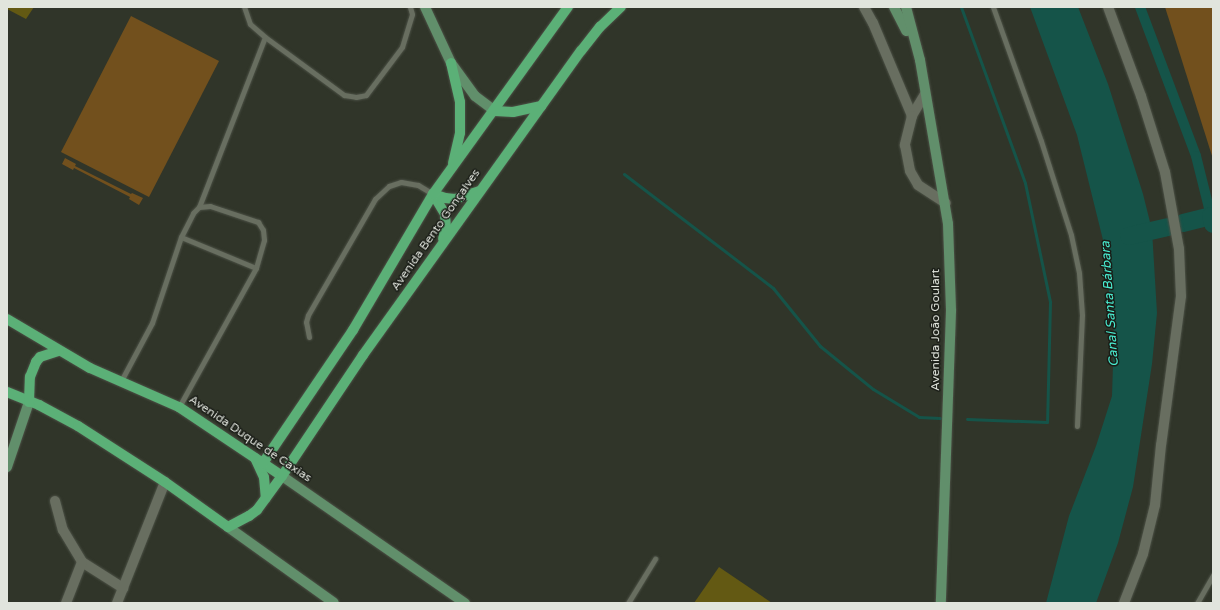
<!DOCTYPE html>
<meta charset="utf-8">
<style>
body{margin:0}
#map{position:relative;width:1220px;height:610px;overflow:hidden;background:#303529;font-family:"Varela Round",sans-serif}
div>[style]{position:absolute}
[style*='--x']{left:calc(var(--x)*1px);top:calc(var(--y)*1px);width:calc(var(--w)*1px);rotate:calc(var(--a)*1deg)}
.green>*{inset:0;background:#72501d}
.water>*{inset:0;background:#155449}
.stream>*{height:3px;margin:-1.5px;padding:0 1.5px;transform-origin:1.5px;border-radius:1.5px;background:#155449}
.canal>*{height:10px;margin:-5px;padding:0 5px;transform-origin:5px;border-radius:5px;background:#155449}
.river>*{height:18px;margin:-9px;padding:0 9px;transform-origin:9px;border-radius:9px;background:#155449}
.building>*{inset:0;background:#635913}
.roads{filter:drop-shadow(0 0 1px #4c5146) drop-shadow(0 0 1px #4c5146)}
.lane>*{height:5px;margin:-2.5px;padding:0 2.5px;transform-origin:2.5px;border-radius:2.5px;background:#686e60}
.street>*{height:10px;margin:-5px;padding:0 5px;transform-origin:5px;border-radius:5px;background:#686e60}
.secondary>*{height:10px;margin:-5px;padding:0 5px;transform-origin:5px;border-radius:5px;background:#618f6b}
.primary>*{height:10px;margin:-5px;padding:0 5px;transform-origin:5px;border-radius:5px;background:#5bb077}
span{translate:-50% -50%;white-space:nowrap;text-align:center;line-height:1.15;-webkit-text-stroke:3px #191c16;paint-order:stroke}
.street-label{font-size:12px;color:#e1e5dd}
.water-label{font-size:13px;color:#49ecd0;font-style:italic}
.frame{position:absolute;inset:0;border:8px solid #e1e5dd;pointer-events:none}
</style>
<div id="map">
<div class="green">
<div style="clip-path:polygon(1165px 7px,1213px 7px,1213px 159px)"></div>
<div style="clip-path:polygon(131px 16px,219px 61px,149px 197px,61px 152px)"></div>
<div style="clip-path:polygon(65px 158px,76px 164px,75px 166px,131px 194px,132px 193px,143px 198px,139px 205px,129px 199px,130px 197px,74px 168px,73px 170px,62px 164px)"></div>
</div>
<div class="water">
<div style="clip-path:polygon(1030px 7px,1078px 7px,1108px 84px,1143px 194px,1152px 230px,1157px 313px,1152px 364px,1133px 487px,1118px 543px,1096px 603px,1046px 603px,1069px 516px,1096px 446px,1112px 396px,1114px 334px,1103px 240px,1077px 135px)"></div>
</div>
<div class="stream">
<div style="--x:961;--y:7;--w:187;--a:70"></div>
<div style="--x:1025;--y:183;--w:122;--a:78.1"></div>
<div style="--x:1050;--y:302;--w:120;--a:91.4"></div>
<div style="--x:1047;--y:422;--w:80;--a:-177.9"></div>
<div style="--x:624;--y:174;--w:188;--a:37.4"></div>
<div style="--x:773;--y:288;--w:75;--a:51"></div>
<div style="--x:820;--y:346;--w:68;--a:39.1"></div>
<div style="--x:873;--y:389;--w:54;--a:31.3"></div>
<div style="--x:919;--y:417;--w:21;--a:3"></div>
</div>
<div class="canal">
<div style="--x:1140;--y:7;--w:159;--a:69.4"></div>
<div style="--x:1196;--y:156;--w:62;--a:76"></div>
</div>
<div class="river">
<div style="--x:1183;--y:223;--w:29;--a:-14"></div>
<div style="--x:1211;--y:216;--w:8;--a:76"></div>
<div style="--x:1129;--y:236;--w:39;--a:-13"></div>
</div>
<div class="building">
<div style="clip-path:polygon(7px 7px,34px 7px,26px 19px,7px 9px)"></div>
<div style="clip-path:polygon(719px 567px,772px 603px,694px 603px)"></div>
</div>
<div class="roads">
<div class="lane">
<div style="--x:993;--y:7;--w:142;--a:70.3"></div>
<div style="--x:1041;--y:141;--w:99;--a:72.3"></div>
<div style="--x:1071;--y:235;--w:39;--a:78"></div>
<div style="--x:1079;--y:273;--w:42;--a:85.9"></div>
<div style="--x:1082;--y:315;--w:111;--a:92.6"></div>
<div style="--x:265;--y:37;--w:98;--a:36.3"></div>
<div style="--x:344;--y:95;--w:12;--a:9"></div>
<div style="--x:356;--y:97;--w:10;--a:-11"></div>
<div style="--x:366;--y:95;--w:60;--a:-53.1"></div>
<div style="--x:402;--y:47;--w:34;--a:-73"></div>
<div style="--x:412;--y:14;--w:7;--a:-106"></div>
<div style="--x:199;--y:207;--w:182;--a:-68.8"></div>
<div style="--x:265;--y:37;--w:20;--a:-139"></div>
<div style="--x:250;--y:24;--w:18;--a:-109"></div>
<div style="--x:181;--y:237;--w:81;--a:22.5"></div>
<div style="--x:309;--y:337;--w:15;--a:-101"></div>
<div style="--x:306;--y:322;--w:7;--a:-74"></div>
<div style="--x:308;--y:315;--w:134;--a:-60"></div>
<div style="--x:375;--y:199;--w:19;--a:-43"></div>
<div style="--x:389;--y:186;--w:13;--a:-18"></div>
<div style="--x:401;--y:182;--w:17;--a:10"></div>
<div style="--x:418;--y:185;--w:17;--a:31"></div>
<div style="--x:121;--y:381;--w:66;--a:-61.9"></div>
<div style="--x:152;--y:323;--w:91;--a:-71.4"></div>
<div style="--x:181;--y:237;--w:27;--a:-63"></div>
<div style="--x:193;--y:213;--w:8;--a:-45"></div>
<div style="--x:199;--y:207;--w:11;--a:-5"></div>
<div style="--x:210;--y:206;--w:51;--a:18.4"></div>
<div style="--x:258;--y:222;--w:9;--a:58"></div>
<div style="--x:263;--y:230;--w:10;--a:84"></div>
<div style="--x:264;--y:240;--w:29;--a:106"></div>
<div style="--x:256;--y:268;--w:159;--a:119"></div>
<div style="--x:628;--y:603;--w:52;--a:-58.5"></div>
<div style="--x:1197;--y:603;--w:32;--a:-60"></div>
</div>
<div class="street">
<div style="--x:864;--y:7;--w:18;--a:61"></div>
<div style="--x:873;--y:23;--w:101;--a:67.2"></div>
<div style="--x:1108;--y:7;--w:95;--a:69.7"></div>
<div style="--x:1141;--y:96;--w:80;--a:72.5"></div>
<div style="--x:1165;--y:172;--w:78;--a:79.7"></div>
<div style="--x:1179;--y:249;--w:47;--a:87.6"></div>
<div style="--x:1181;--y:296;--w:150;--a:97.6"></div>
<div style="--x:1161;--y:445;--w:60;--a:95.7"></div>
<div style="--x:1155;--y:505;--w:50;--a:103.8"></div>
<div style="--x:1143;--y:554;--w:53;--a:111.2"></div>
<div style="--x:925;--y:94;--w:26;--a:121"></div>
<div style="--x:912;--y:116;--w:30;--a:104"></div>
<div style="--x:905;--y:145;--w:26;--a:79"></div>
<div style="--x:910;--y:171;--w:16;--a:60"></div>
<div style="--x:918;--y:185;--w:33;--a:33"></div>
<div style="--x:55;--y:501;--w:30;--a:75"></div>
<div style="--x:63;--y:530;--w:37;--a:59"></div>
<div style="--x:82;--y:562;--w:49;--a:32.4"></div>
<div style="--x:66;--y:603;--w:44;--a:-68.7"></div>
<div style="--x:117;--y:603;--w:130;--a:-68.4"></div>
</div>
<div class="secondary">
<div style="--x:425;--y:7;--w:62;--a:65.1"></div>
<div style="--x:451;--y:63;--w:41;--a:54"></div>
<div style="--x:475;--y:96;--w:25;--a:37"></div>
<div style="--x:894;--y:7;--w:27;--a:63"></div>
<div style="--x:906;--y:7;--w:55;--a:75.2"></div>
<div style="--x:920;--y:60;--w:166;--a:80.3"></div>
<div style="--x:948;--y:224;--w:87;--a:88"></div>
<div style="--x:951;--y:311;--w:292;--a:92"></div>
<div style="--x:7;--y:467;--w:69;--a:-71.3"></div>
<div style="--x:282;--y:476;--w:223;--a:34.8"></div>
<div style="--x:228;--y:527;--w:130;--a:35.6"></div>
</div>
<div class="primary">
<div style="--x:451;--y:63;--w:40;--a:77"></div>
<div style="--x:460;--y:102;--w:31;--a:90"></div>
<div style="--x:460;--y:133;--w:31;--a:103"></div>
<div style="--x:495;--y:111;--w:18;--a:3"></div>
<div style="--x:513;--y:112;--w:29;--a:-12"></div>
<div style="--x:433;--y:194;--w:23;--a:59"></div>
<div style="--x:445;--y:214;--w:13;--a:86"></div>
<div style="--x:446;--y:227;--w:12;--a:104"></div>
<div style="--x:433;--y:194;--w:13;--a:18"></div>
<div style="--x:445;--y:198;--w:10;--a:6"></div>
<div style="--x:455;--y:199;--w:25;--a:-18"></div>
<div style="--x:7;--y:319;--w:96;--a:30.6"></div>
<div style="--x:90;--y:368;--w:97;--a:23.7"></div>
<div style="--x:179;--y:407;--w:124;--a:33.8"></div>
<div style="--x:7;--y:392;--w:35;--a:22"></div>
<div style="--x:39;--y:405;--w:44;--a:28.3"></div>
<div style="--x:78;--y:426;--w:103;--a:32.8"></div>
<div style="--x:165;--y:482;--w:77;--a:35.5"></div>
<div style="--x:228;--y:527;--w:24;--a:-28"></div>
<div style="--x:249;--y:516;--w:10;--a:-37"></div>
<div style="--x:257;--y:510;--w:42;--a:-53.7"></div>
<div style="--x:282;--y:476;--w:146;--a:-56.2"></div>
<div style="--x:363;--y:355;--w:374;--a:-54.4"></div>
<div style="--x:581;--y:51;--w:31;--a:-52"></div>
<div style="--x:600;--y:27;--w:29;--a:-44"></div>
<div style="--x:29;--y:402;--w:25;--a:-88"></div>
<div style="--x:30;--y:377;--w:16;--a:-68"></div>
<div style="--x:36;--y:362;--w:6;--a:-51"></div>
<div style="--x:40;--y:357;--w:20;--a:-18"></div>
<div style="--x:255;--y:458;--w:21;--a:65"></div>
<div style="--x:264;--y:477;--w:21;--a:85"></div>
<div style="--x:263;--y:463;--w:161;--a:-55.9"></div>
<div style="--x:353;--y:330;--w:158;--a:-59.5"></div>
<div style="--x:433;--y:194;--w:231;--a:-54.2"></div>
</div>
</div>
<div class="street-label">
<span style="left:436px;top:230px;rotate:-55deg">Avenida Bento Gonçalves</span>
<span style="left:936px;top:330px;rotate:-90deg">Avenida João Goulart</span>
<span style="left:250px;top:439px;rotate:34deg">Avenida Duque de Caxias</span>
</div>
<div class="water-label">
<span style="left:1110px;top:304px;rotate:-94deg">Canal Santa Bárbara</span>
</div>
<div class="frame"></div>
</div>
